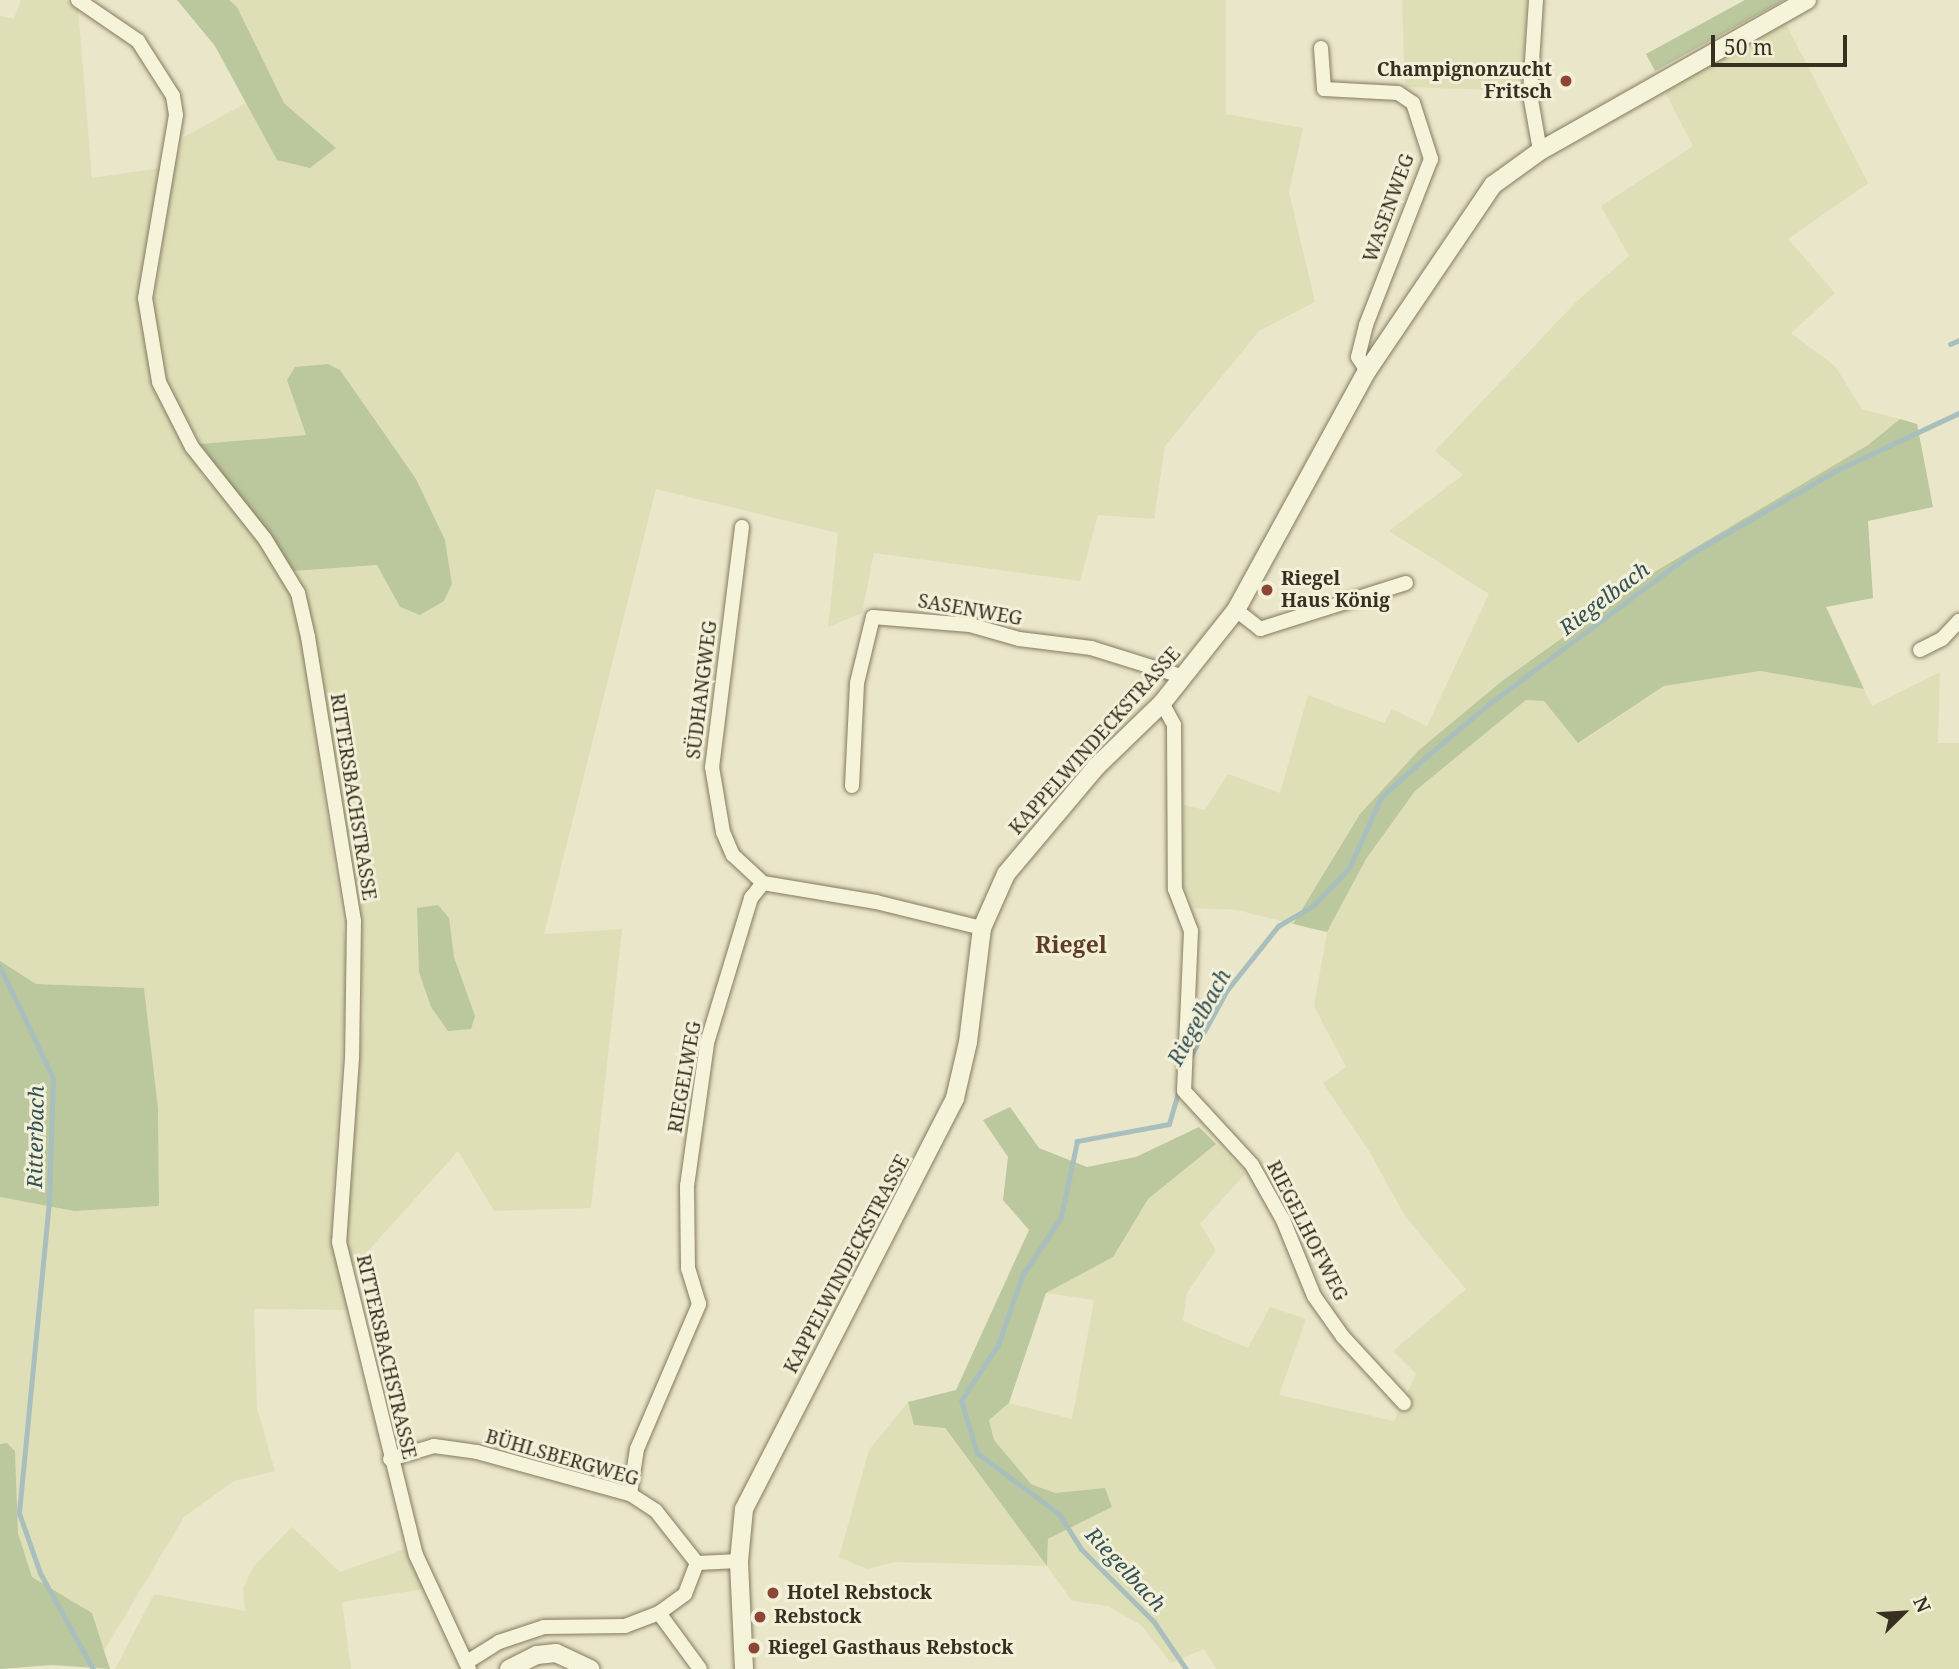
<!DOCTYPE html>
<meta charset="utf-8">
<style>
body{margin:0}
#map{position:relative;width:1959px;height:1669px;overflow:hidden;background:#eae6c9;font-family:"Noto Serif",serif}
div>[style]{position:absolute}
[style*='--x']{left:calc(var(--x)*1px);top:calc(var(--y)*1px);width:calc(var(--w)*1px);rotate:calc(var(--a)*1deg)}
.farmland>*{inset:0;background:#dedfb7}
.green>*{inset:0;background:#bbc79d}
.stream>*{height:5px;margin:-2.5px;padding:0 2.5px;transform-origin:2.5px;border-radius:2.5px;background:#a9bfbd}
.roads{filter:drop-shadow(0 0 2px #857a5f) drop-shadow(0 0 2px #857a5f)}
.minor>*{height:14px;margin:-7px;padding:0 7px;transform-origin:7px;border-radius:7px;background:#f6f3db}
.tertiary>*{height:18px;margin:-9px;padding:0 9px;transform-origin:9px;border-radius:9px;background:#f6f3db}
.dots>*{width:19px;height:19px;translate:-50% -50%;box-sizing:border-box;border:4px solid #f2f0d8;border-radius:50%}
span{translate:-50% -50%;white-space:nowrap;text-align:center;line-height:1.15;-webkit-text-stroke:6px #f2f0d8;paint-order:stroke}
.poi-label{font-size:19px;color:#373021;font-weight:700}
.right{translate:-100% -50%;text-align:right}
.left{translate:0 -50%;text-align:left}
.street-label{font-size:19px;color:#373021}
.water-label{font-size:21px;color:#325055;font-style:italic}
.quarter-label{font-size:23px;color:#5f3c25;font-weight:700}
.north{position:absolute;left:1868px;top:1578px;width:70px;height:70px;-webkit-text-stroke:5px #f2f0d8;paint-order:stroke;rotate:66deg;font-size:19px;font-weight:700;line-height:28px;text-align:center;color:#373021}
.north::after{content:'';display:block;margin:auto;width:24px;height:32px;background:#373021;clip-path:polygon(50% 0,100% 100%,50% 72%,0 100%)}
.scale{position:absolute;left:1711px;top:35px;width:136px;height:32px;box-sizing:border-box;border:4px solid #373021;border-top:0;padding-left:9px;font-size:21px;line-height:24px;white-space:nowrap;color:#373021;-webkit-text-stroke:5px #f2f0d8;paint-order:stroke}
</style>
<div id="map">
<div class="farmland">
<div style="clip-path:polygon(21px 0,65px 0,78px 8px,92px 178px,160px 168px,139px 306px,148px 357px,166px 411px,202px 473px,266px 548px,296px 598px,348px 962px,331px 1224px,351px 1310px,254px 1309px,257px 1408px,275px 1471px,234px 1481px,184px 1517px,104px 1651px,92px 1613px,32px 1577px,18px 1533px,15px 1451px,7px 1443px,0 1444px,0 1197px,74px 1211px,159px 1206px,158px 1108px,144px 988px,35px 984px,0 961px,0 16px,14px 19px)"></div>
<div style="clip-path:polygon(229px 0,1226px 0,1226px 114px,1303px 128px,1289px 192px,1315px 302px,1259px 331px,1165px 446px,1154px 519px,1098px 515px,1080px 581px,874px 553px,862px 613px,828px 627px,838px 533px,656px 489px,544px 934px,622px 929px,591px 1208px,494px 1211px,458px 1151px,351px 1270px,342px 1235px,342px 1187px,364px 1018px,360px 944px,315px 632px,294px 571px,377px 565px,400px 607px,444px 601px,452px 584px,445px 540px,306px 435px,200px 444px,168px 388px,158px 352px,153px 307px,174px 166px,184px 137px,246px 103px,277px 160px,336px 148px,284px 103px)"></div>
<div style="clip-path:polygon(1402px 0,1527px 0,1522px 91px,1405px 87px)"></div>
<div style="clip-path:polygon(1786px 24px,1868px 183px,1788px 239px,1835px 293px,1791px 333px,1835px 366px,1862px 409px,1900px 419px,1868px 445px,1656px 571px,1502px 681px,1419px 750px,1360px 814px,1293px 924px,1237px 910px,1194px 908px,1183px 884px,1184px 805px,1205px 810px,1228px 774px,1280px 793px,1308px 695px,1384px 723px,1392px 709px,1427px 726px,1489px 594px,1389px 531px,1463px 475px,1435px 451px,1576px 302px,1629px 256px,1601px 206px,1693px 146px,1663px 88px)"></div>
<div style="clip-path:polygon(1760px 671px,1864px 689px,1872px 706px,1940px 672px,1938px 743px,1959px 743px,1959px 1669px,1216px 1669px,1204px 1649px,1171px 1663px,1141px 1625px,1108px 1606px,1072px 1601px,1047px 1566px,894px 1562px,867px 1569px,839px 1557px,869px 1450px,908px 1402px,914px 1425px,944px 1428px,1047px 1565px,1048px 1539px,1112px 1507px,1104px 1488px,1055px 1493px,1031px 1484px,994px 1440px,989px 1420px,1009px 1403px,1072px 1419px,1094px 1300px,1046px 1293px,1112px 1257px,1148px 1199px,1216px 1144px,1246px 1173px,1200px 1224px,1216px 1250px,1187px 1293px,1183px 1321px,1248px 1348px,1270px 1307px,1306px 1319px,1279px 1395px,1394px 1421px,1416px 1374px,1393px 1351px,1466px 1289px,1405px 1216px,1369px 1151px,1323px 1083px,1346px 1067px,1314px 1006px,1327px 932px,1366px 859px,1415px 791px,1526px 700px,1544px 700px,1579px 743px,1664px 686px)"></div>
<div style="clip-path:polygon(292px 1527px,340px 1572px,405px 1549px,424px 1589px,342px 1602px,351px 1669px,115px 1669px,154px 1594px,245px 1611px,243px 1588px,254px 1566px)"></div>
</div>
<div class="green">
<div style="clip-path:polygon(177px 0,229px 0,237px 7px,284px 103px,336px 148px,310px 168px,277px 160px,215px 46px)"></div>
<div style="clip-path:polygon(1745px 0,1784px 0,1655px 71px,1646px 54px)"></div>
<div style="clip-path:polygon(328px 364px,340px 370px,416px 479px,445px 540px,452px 584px,444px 601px,420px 615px,400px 607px,377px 565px,294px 571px,200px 444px,306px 435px,287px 380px,295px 367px)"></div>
<div style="clip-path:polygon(1900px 419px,1917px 424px,1933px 507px,1868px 521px,1873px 598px,1826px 607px,1864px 689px,1760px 671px,1664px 686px,1578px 743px,1544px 701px,1526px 700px,1415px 791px,1366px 859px,1327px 932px,1293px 924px,1360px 814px,1419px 750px,1502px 681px,1656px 571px,1868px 445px)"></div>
<div style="clip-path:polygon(438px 905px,449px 918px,454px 957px,475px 1016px,471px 1029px,448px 1031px,431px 1007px,419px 972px,417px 908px)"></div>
<div style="clip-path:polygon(0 961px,36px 984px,144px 988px,158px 1108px,159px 1206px,74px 1211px,0 1197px)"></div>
<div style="clip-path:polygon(1010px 1107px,1039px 1148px,1087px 1167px,1136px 1157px,1199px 1127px,1216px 1144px,1148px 1199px,1113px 1257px,1046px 1293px,1009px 1403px,989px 1420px,994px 1440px,1031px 1484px,1055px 1493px,1105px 1488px,1112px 1507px,1048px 1539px,1047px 1566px,945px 1428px,914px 1425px,908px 1402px,956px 1390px,1029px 1230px,1003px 1200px,1008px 1157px,983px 1120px)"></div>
<div style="clip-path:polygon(7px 1443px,15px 1451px,18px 1533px,32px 1577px,92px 1613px,110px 1669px,52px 1665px,0 1669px,0 1444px)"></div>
</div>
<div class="stream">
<div style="--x:1950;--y:344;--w:10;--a:-24"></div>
<div style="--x:0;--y:967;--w:123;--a:64.5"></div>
<div style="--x:53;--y:1078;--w:123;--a:91.9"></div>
<div style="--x:49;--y:1201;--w:313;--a:95.5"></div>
<div style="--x:19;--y:1513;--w:64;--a:70.7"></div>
<div style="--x:40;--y:1573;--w:110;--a:61.1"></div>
<div style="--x:1190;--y:1057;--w:77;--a:-61.1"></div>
<div style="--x:1227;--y:990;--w:82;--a:-51.4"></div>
<div style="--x:1278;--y:926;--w:42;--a:-30.3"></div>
<div style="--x:1314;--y:905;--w:51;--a:-46.6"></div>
<div style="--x:1349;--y:868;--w:78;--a:-65.7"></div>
<div style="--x:1381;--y:797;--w:62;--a:-41.7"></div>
<div style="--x:1427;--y:756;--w:82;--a:-40.1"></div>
<div style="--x:1490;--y:703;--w:252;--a:-36.6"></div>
<div style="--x:1692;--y:553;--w:165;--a:-29.8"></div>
<div style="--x:1835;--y:471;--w:137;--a:-25.1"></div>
<div style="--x:1179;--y:1089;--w:36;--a:106"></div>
<div style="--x:1169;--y:1124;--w:94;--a:169.5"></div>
<div style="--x:1077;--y:1141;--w:78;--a:101.9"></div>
<div style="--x:1061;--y:1217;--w:71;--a:123.5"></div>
<div style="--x:1022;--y:1276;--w:73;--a:109.2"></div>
<div style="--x:998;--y:1345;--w:66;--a:123.9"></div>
<div style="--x:961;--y:1400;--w:55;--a:73.2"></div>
<div style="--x:977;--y:1453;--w:102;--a:36.6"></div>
<div style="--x:1059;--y:1514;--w:41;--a:57.8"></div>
<div style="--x:1081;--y:1549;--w:103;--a:45"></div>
<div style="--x:1154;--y:1622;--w:57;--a:55.8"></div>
</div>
<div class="roads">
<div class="minor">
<div style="--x:78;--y:0;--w:73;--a:34.3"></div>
<div style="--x:138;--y:41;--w:65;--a:57.5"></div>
<div style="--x:173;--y:96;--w:19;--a:81"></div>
<div style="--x:176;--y:115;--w:186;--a:99.6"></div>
<div style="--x:145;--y:298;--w:85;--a:80.5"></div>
<div style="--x:159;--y:382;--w:73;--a:63.1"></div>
<div style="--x:192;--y:447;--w:117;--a:51.6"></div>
<div style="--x:265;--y:539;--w:63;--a:58.6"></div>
<div style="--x:298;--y:593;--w:45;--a:77.2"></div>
<div style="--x:308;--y:637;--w:288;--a:80.8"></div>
<div style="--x:354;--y:921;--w:137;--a:90.8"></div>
<div style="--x:352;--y:1058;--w:184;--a:94"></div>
<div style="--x:339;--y:1242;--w:322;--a:76.2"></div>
<div style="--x:416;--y:1555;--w:126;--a:65.1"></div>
<div style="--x:1536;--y:0;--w:94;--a:93.7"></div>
<div style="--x:1530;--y:94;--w:58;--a:80"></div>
<div style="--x:1321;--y:48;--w:41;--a:85.8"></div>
<div style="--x:1324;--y:89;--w:74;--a:3.1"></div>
<div style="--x:1398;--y:93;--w:18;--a:34"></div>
<div style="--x:1413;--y:103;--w:59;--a:72.2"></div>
<div style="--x:1431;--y:159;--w:178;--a:111.4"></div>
<div style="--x:1366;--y:325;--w:33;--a:104"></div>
<div style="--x:1358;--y:357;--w:17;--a:57"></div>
<div style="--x:742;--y:527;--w:242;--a:97.1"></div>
<div style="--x:712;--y:767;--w:66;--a:80.4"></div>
<div style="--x:723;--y:832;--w:25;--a:67"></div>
<div style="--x:733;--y:855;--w:41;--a:43"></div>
<div style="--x:1236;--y:610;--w:31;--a:38"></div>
<div style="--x:1260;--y:629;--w:153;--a:-17.5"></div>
<div style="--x:1920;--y:650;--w:25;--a:-27"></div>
<div style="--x:1942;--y:639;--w:25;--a:-47"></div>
<div style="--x:1162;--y:703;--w:25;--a:61"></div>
<div style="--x:1174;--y:725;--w:164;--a:89.7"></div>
<div style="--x:1175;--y:889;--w:45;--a:69.1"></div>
<div style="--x:1191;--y:931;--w:160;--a:92.5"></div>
<div style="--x:1184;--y:1091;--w:100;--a:47.4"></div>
<div style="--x:1252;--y:1165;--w:63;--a:60.6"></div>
<div style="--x:1283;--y:1220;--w:82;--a:67.8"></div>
<div style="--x:1314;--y:1296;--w:50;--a:54.7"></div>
<div style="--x:1343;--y:1337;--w:90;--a:47.3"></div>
<div style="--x:852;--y:786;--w:103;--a:-87.2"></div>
<div style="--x:857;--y:683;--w:68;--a:-76.4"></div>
<div style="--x:873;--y:617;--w:97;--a:4.7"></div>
<div style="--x:970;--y:625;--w:51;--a:15.9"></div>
<div style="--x:1019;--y:639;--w:73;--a:7.1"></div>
<div style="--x:1091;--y:648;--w:97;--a:17.3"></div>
<div style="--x:390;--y:1459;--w:46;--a:-16.5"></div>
<div style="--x:434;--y:1446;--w:43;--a:7.9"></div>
<div style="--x:477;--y:1452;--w:159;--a:15.4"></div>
<div style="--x:630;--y:1494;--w:31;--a:33"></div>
<div style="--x:656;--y:1511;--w:66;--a:51.7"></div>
<div style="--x:697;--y:1563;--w:42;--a:-2.7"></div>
<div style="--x:630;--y:1494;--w:46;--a:-81.2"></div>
<div style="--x:637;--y:1449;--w:158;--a:-66.8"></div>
<div style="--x:699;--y:1304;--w:37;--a:-107"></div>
<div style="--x:688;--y:1269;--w:83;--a:-90.7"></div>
<div style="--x:687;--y:1186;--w:144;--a:-82"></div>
<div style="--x:707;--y:1043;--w:152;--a:-73.1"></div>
<div style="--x:751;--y:898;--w:19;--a:-51"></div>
<div style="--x:763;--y:883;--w:115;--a:9.5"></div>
<div style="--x:876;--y:902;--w:109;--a:13.8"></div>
<div style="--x:659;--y:1613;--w:69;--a:53.8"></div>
<div style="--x:467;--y:1662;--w:38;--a:-32"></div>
<div style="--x:499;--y:1642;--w:47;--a:-18.4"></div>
<div style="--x:544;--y:1627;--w:81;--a:-0.7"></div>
<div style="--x:625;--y:1626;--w:36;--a:-21"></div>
<div style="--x:659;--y:1613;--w:32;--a:-36"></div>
<div style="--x:685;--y:1594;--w:33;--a:-69"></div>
</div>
<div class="tertiary">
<div style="--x:509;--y:1669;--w:31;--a:-27"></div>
<div style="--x:537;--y:1655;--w:19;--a:-6"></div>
<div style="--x:556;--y:1653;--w:38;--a:25"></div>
<div style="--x:744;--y:1669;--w:108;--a:-92.7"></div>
<div style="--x:739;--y:1561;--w:52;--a:-84.5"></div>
<div style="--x:744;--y:1509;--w:462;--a:-62.8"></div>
<div style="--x:955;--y:1098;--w:57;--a:-76.9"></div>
<div style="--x:968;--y:1042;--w:115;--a:-83"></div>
<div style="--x:982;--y:928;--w:59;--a:-66"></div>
<div style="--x:1006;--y:874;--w:140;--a:-49.9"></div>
<div style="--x:1096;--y:767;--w:92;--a:-44.1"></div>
<div style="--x:1162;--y:703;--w:119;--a:-51.5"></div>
<div style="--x:1236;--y:610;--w:273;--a:-61.3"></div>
<div style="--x:1367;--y:371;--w:225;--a:-55.9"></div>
<div style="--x:1493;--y:185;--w:58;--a:-35.9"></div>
<div style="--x:1540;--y:151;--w:307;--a:-29.5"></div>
</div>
</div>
<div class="dots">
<div style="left:1566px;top:81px;background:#8d4535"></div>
<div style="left:1267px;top:590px;background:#8d4535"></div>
<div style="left:773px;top:1593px;background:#8d4535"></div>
<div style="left:760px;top:1617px;background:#8d4535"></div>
<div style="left:754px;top:1648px;background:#8d4535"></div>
</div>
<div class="poi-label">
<span class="right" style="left:1552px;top:81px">Champignonzucht<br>Fritsch</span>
<span class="left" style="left:1281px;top:590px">Riegel<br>Haus König</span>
<span class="left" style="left:787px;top:1593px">Hotel Rebstock</span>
<span class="left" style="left:774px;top:1617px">Rebstock</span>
<span class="left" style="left:768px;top:1648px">Riegel Gasthaus Rebstock</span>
</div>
<div class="street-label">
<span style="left:1389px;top:208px;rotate:-70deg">WASENWEG</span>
<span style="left:970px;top:610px;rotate:10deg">SASENWEG</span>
<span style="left:702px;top:690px;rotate:-83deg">SÜDHANGWEG</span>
<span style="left:1095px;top:741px;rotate:-48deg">KAPPELWINDECKSTRASSE</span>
<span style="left:353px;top:797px;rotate:81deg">RITTERSBACHSTRASSE</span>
<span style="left:685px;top:1077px;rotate:-80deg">RIEGELWEG</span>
<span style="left:1307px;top:1231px;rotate:63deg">RIEGELHOFWEG</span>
<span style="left:847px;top:1264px;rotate:-62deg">KAPPELWINDECKSTRASSE</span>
<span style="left:386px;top:1357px;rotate:77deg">RITTERSBACHSTRASSE</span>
<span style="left:562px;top:1458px;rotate:16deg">BÜHLSBERGWEG</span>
</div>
<div class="water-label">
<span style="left:1604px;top:598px;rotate:-37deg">Riegelbach</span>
<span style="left:1199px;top:1017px;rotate:-61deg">Riegelbach</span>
<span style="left:35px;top:1137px;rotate:-89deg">Ritterbach</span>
<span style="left:1126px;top:1569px;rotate:47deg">Riegelbach</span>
</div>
<div class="quarter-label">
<span style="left:1071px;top:944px">Riegel</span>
</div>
<div class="north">N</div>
<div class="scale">50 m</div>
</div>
